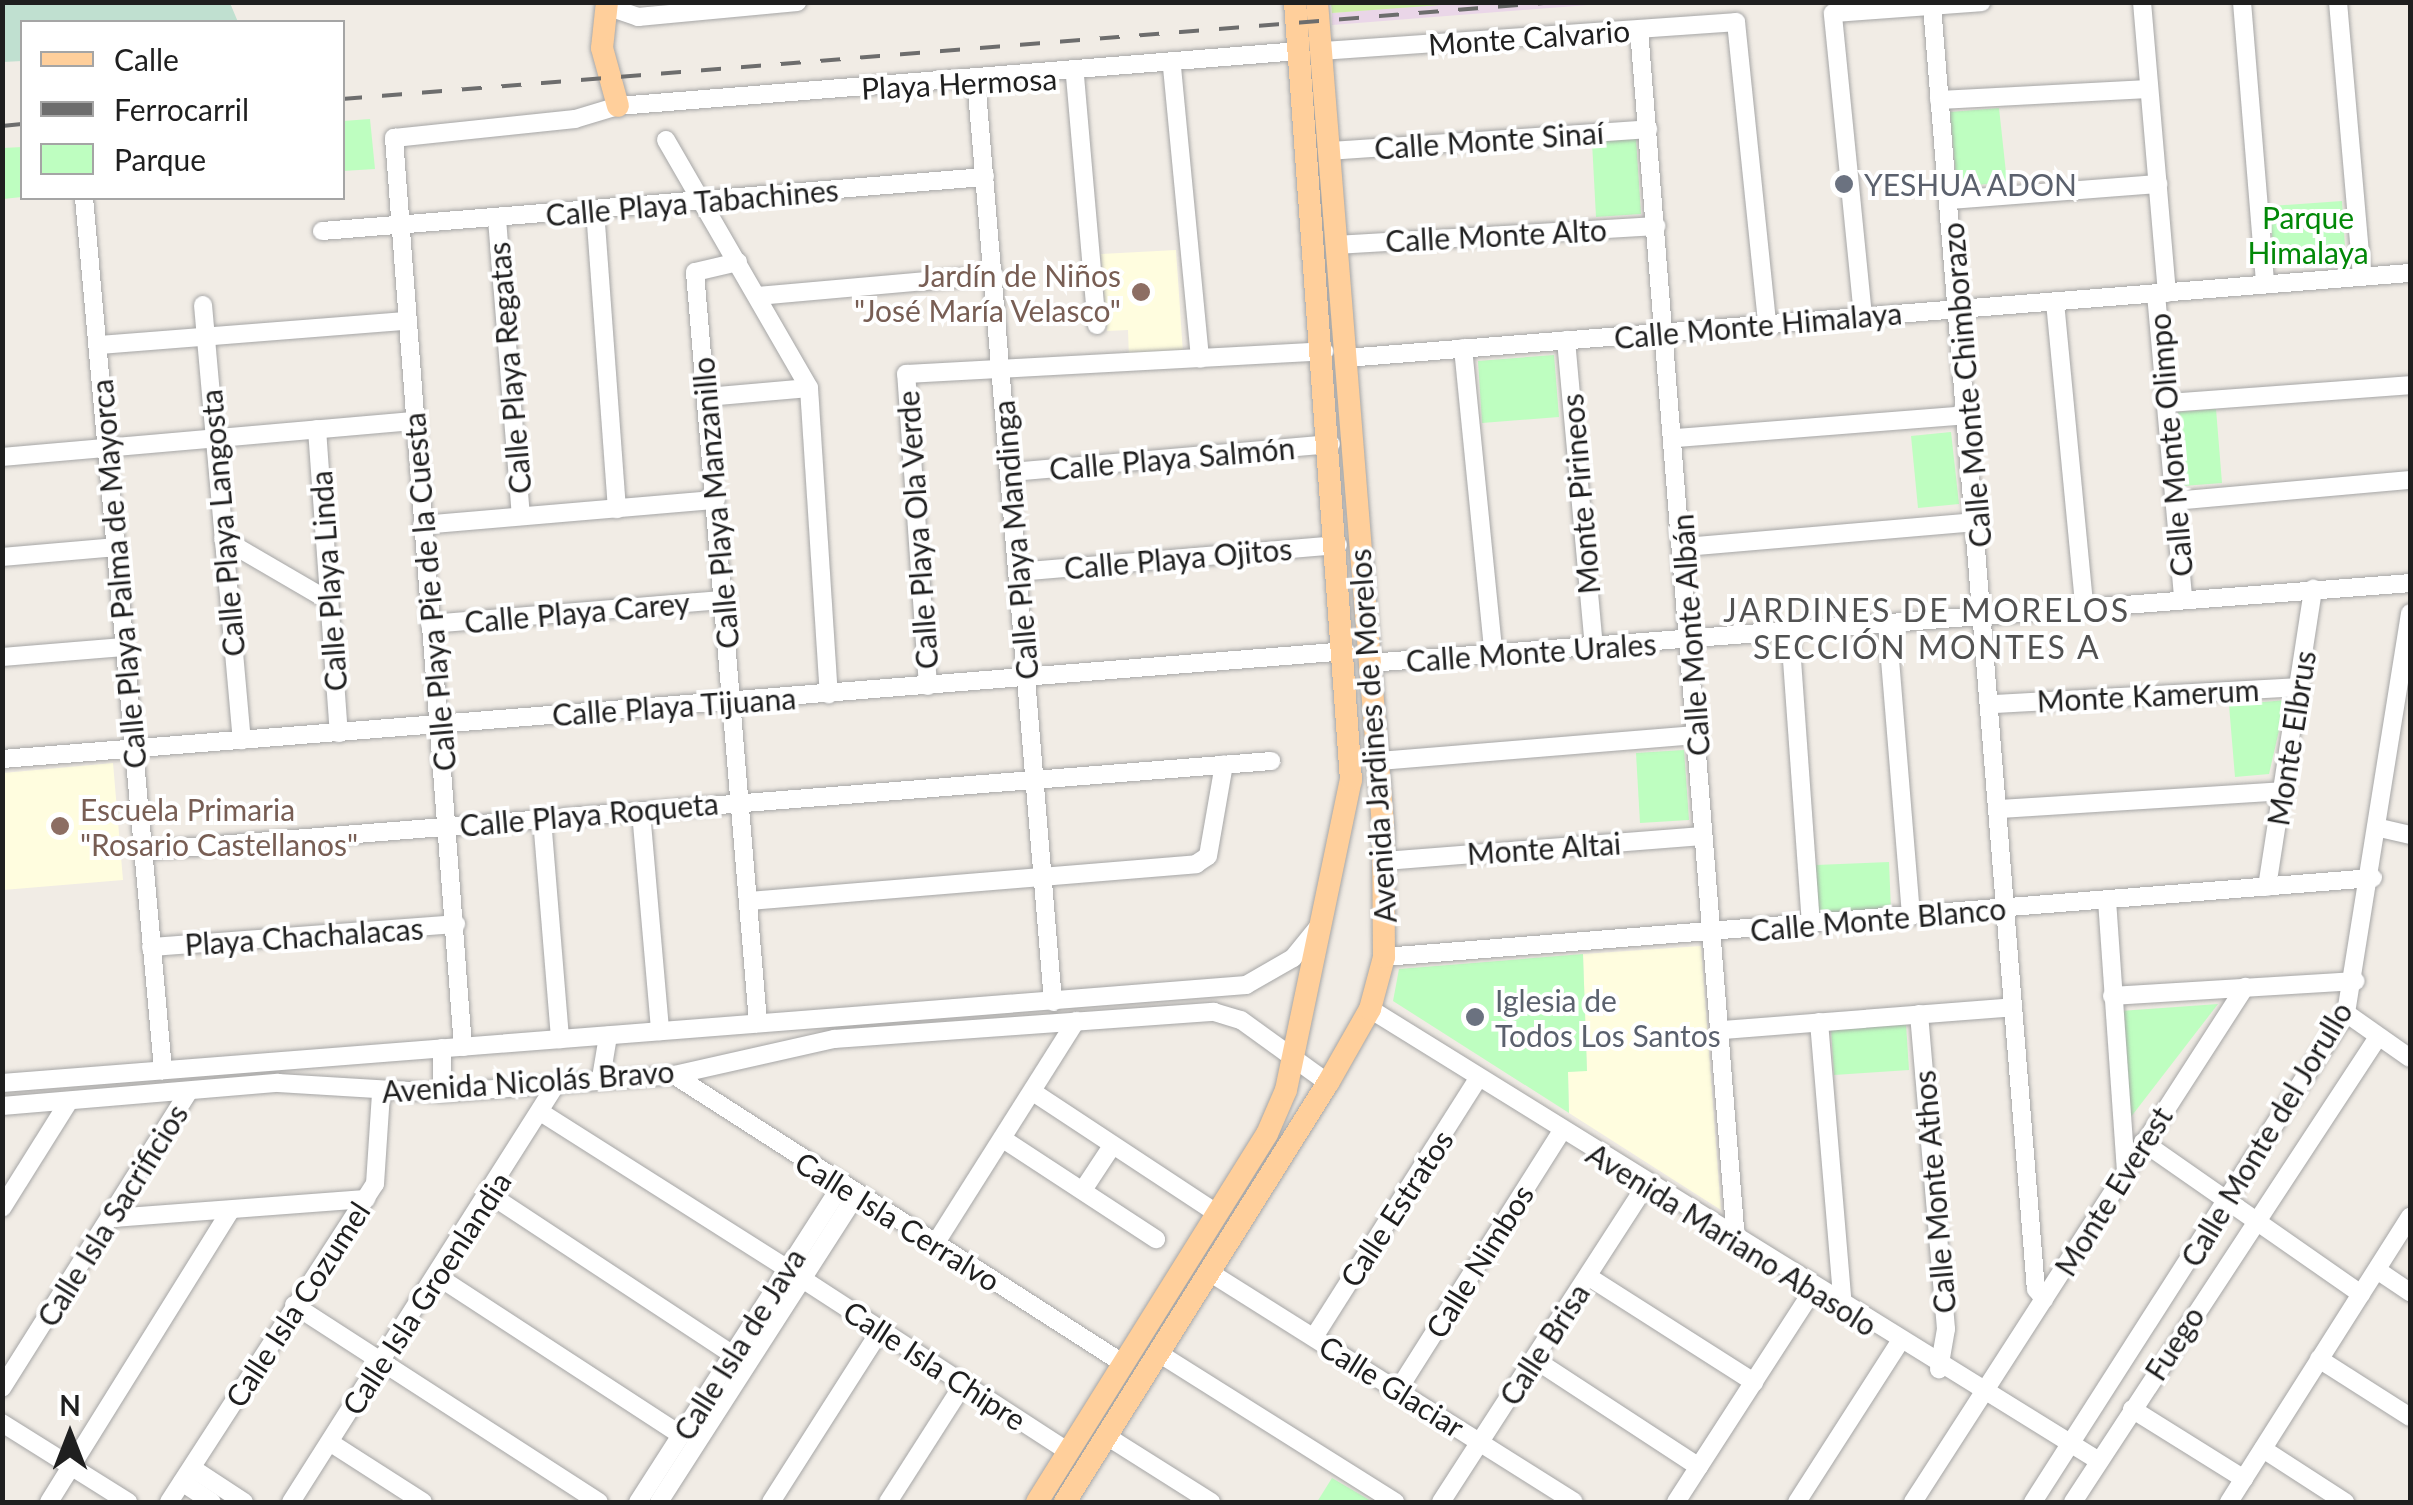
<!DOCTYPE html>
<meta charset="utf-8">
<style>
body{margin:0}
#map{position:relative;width:2413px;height:1505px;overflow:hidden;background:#f1ece5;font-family:Lato,sans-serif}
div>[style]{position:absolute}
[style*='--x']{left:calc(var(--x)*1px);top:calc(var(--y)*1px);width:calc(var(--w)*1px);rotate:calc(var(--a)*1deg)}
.industrial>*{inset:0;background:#ead6e8}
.education>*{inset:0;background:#fffddf}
.grass>*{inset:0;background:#ceefa6}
.wetland>*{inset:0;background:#c0e0d0}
.park>*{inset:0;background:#befec0}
.roads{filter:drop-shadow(0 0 2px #a6a6a6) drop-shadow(0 0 2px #a6a6a6)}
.minor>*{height:18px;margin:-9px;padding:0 9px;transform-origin:9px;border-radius:9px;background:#fff}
.major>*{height:22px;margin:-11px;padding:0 11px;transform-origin:11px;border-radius:11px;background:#ffcf9b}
.rail>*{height:4px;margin-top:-2px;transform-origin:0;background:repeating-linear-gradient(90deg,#6d6d6d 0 20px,transparent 0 40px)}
.dots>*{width:28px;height:28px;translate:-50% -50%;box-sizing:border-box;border:5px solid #fff;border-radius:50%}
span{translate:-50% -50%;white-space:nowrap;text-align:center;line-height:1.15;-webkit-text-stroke:8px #fff;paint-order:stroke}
.street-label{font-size:30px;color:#1f1f1f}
.worship-label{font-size:30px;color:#5b616d}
.left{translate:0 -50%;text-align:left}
.park-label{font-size:30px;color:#028807}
.education-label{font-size:30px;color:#785e54}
.right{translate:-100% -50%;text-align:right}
.neighbourhood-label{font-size:32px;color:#525252;letter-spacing:2.5px}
.frame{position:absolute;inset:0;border:5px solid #1f1f1f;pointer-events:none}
.legend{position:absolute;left:20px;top:20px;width:325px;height:180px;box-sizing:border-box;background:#fff;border:2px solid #a5a5a5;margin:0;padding:12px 18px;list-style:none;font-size:30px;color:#1f1f1f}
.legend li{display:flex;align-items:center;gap:20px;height:50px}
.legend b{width:50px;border:2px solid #a5a5a5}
.north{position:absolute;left:20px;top:1385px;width:100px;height:100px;-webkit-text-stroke:8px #fff;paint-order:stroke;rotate:0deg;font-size:28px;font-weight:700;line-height:40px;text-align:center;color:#1f1f1f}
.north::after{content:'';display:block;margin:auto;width:35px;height:45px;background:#1f1f1f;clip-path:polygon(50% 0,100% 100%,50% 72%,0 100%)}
</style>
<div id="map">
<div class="industrial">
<div style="clip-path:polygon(1468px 2px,1614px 3px,1332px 25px,1332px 13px)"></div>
</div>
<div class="education">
<div style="clip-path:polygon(1176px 250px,1183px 353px,1129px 358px,1128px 330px,1107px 331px,1101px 254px)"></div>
<div style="clip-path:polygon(113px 763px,123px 880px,3px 890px,3px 773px)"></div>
<div style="clip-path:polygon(1701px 946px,1721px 1210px,1569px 1113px,1568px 1072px,1587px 1070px,1583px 954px)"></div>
</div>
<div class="grass">
<div style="clip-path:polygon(1331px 3px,1331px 2px,1468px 3px,1332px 13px)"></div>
</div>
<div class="wetland">
<div style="clip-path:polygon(3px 2px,230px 3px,238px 22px,22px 22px,22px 61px,3px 62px)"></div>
</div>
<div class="park">
<div style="clip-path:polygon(1999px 108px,2007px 182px,1957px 187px,1950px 112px)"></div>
<div style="clip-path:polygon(370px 119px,375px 169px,343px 171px,343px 121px)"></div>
<div style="clip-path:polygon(1636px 139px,1641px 214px,1596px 217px,1592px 142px)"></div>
<div style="clip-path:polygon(22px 147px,22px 197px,3px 199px,3px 148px)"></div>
<div style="clip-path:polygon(2342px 201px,2346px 262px,2274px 266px,2270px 206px)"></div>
<div style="clip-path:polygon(1554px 355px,1559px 417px,1482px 423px,1478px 361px)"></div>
<div style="clip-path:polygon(2216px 409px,2222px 483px,2183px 486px,2178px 412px)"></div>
<div style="clip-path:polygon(1951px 432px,1959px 504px,1918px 508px,1911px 436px)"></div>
<div style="clip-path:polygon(2286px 700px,2269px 774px,2235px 777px,2229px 705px)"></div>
<div style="clip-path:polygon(1684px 750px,1689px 820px,1640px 823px,1636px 753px)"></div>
<div style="clip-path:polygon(1889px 862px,1891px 911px,1817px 914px,1816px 865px)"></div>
<div style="clip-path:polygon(1583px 954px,1587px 1071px,1568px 1072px,1569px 1113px,1393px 1001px,1399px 969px)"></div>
<div style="clip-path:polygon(2218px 1004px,2127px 1122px,2120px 1011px)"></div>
<div style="clip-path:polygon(1906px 1024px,1909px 1070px,1834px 1075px,1831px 1029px)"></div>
<div style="clip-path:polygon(1332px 1478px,1373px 1502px,1317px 1502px)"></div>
</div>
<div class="roads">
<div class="minor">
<div style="--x:2142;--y:2;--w:292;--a:85.1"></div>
<div style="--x:2242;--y:2;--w:283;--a:85.3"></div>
<div style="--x:2338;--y:2;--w:275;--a:85"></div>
<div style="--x:1932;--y:6;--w:1287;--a:85.37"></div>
<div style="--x:2036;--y:1289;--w:13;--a:51"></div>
<div style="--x:609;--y:7;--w:31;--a:19"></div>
<div style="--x:638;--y:17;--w:160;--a:-5.4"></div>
<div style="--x:1639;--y:30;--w:1214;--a:85.42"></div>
<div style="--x:1322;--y:51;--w:415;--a:-4"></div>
<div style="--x:1736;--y:22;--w:303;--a:84.1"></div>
<div style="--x:1172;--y:67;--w:293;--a:84.5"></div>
<div style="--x:1075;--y:76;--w:250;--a:85"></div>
<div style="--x:976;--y:79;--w:926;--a:85.23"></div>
<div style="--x:1939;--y:100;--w:210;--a:-3"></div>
<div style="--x:666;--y:140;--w:286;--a:60"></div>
<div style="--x:809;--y:388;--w:307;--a:86.3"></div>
<div style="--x:1329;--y:151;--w:320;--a:-3.9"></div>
<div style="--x:84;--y:198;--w:876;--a:84.82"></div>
<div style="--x:1949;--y:200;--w:210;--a:-4.4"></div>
<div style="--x:595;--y:210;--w:300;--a:85.8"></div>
<div style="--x:497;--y:219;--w:298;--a:85.4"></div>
<div style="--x:322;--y:231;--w:665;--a:-4.66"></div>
<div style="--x:1336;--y:245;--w:321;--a:-3.4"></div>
<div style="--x:738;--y:262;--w:44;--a:166.9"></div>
<div style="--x:695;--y:272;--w:754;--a:85.2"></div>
<div style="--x:2156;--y:294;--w:303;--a:84.9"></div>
<div style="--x:758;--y:296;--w:237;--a:-5.1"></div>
<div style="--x:2055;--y:302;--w:304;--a:84.5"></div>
<div style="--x:203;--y:305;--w:437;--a:84.9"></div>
<div style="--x:1863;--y:316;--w:304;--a:-95.7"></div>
<div style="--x:1833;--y:13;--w:149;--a:-4.2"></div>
<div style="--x:1566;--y:340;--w:309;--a:84.8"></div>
<div style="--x:99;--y:345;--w:308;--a:-4.5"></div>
<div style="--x:1463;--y:348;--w:310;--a:84.3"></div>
<div style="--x:1346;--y:358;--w:1067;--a:-4.57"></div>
<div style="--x:707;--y:397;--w:102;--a:-5"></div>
<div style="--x:2167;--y:403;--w:244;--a:-4.2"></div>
<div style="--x:317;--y:429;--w:305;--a:85.9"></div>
<div style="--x:1676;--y:438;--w:294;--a:-4.5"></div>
<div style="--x:2;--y:457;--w:415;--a:-5"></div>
<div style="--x:1012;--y:472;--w:320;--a:-5"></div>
<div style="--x:2174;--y:501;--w:237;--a:-5.1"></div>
<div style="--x:422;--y:525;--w:295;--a:-4.9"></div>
<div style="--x:223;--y:539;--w:123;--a:30.3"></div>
<div style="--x:1685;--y:547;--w:295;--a:-4.9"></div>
<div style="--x:2;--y:557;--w:115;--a:-5"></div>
<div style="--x:1017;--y:572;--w:322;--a:-4.8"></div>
<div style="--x:1887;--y:623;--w:294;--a:85.3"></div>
<div style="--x:430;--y:624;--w:296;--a:-4.7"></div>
<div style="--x:1790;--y:632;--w:294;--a:85.9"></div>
<div style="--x:2;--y:657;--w:122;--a:-4.7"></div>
<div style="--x:1369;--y:663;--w:1044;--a:-4.39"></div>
<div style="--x:928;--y:686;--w:313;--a:-94"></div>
<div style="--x:906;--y:374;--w:419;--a:-3.1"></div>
<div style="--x:1995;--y:704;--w:306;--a:-3.2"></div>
<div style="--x:2;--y:759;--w:1348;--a:-4.59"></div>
<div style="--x:1379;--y:761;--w:318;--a:-4.7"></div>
<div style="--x:2001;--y:809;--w:284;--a:-3.6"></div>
<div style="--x:641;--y:812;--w:220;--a:85"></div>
<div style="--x:542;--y:819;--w:221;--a:85.3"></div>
<div style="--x:2380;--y:828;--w:31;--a:13"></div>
<div style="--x:143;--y:851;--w:1132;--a:-4.56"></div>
<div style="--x:1384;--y:861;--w:320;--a:-4.5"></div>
<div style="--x:2267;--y:887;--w:302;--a:-81.2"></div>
<div style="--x:2107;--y:900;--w:272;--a:86"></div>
<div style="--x:749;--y:901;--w:449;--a:-4.7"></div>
<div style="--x:1196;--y:864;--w:14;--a:-34"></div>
<div style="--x:1208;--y:856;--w:93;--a:-80.1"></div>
<div style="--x:151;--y:947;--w:306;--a:-4.3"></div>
<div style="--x:1384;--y:957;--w:992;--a:-4.57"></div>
<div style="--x:2112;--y:996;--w:244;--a:-3.5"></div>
<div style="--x:1370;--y:1009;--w:858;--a:31.8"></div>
<div style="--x:2346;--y:1013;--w:78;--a:35.1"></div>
<div style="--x:1919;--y:1014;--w:316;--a:85.1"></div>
<div style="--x:1946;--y:1329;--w:41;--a:99.9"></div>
<div style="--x:1819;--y:1022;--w:287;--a:85.2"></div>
<div style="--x:1723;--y:1030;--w:291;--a:-4.5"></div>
<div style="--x:463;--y:1047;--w:912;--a:-94.34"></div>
<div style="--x:394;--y:138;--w:182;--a:-6"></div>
<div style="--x:575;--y:119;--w:45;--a:-16.8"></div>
<div style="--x:618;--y:106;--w:683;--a:-4.62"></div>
<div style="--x:674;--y:1075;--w:535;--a:32.71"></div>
<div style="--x:601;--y:1078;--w:43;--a:-80.5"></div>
<div style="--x:2;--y:1083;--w:1248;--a:-4.5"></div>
<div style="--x:1246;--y:985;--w:54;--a:-29.9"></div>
<div style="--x:1293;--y:958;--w:40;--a:-51"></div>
<div style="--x:1033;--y:1092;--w:222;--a:33.4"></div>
<div style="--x:442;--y:1093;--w:45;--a:-90"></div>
<div style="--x:2;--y:1106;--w:277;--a:-4.8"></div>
<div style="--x:278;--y:1083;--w:164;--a:3.5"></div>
<div style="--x:442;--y:1093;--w:233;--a:-4.4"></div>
<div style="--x:674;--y:1075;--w:164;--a:-12.7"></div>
<div style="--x:834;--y:1039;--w:381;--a:-4.1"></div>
<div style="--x:1214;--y:1012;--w:28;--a:17"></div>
<div style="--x:1241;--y:1020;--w:107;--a:35.9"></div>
<div style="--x:542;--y:1113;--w:289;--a:32.4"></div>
<div style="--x:1003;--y:1139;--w:183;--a:33.2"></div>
<div style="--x:2143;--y:1142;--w:266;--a:34.9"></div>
<div style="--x:1083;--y:1190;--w:53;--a:-56.6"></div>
<div style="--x:489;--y:1194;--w:292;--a:33.4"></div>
<div style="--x:2;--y:1208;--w:126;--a:-57.9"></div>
<div style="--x:112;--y:1218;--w:255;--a:-4.3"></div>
<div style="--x:935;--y:1244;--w:264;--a:-57.7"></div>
<div style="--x:2377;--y:1270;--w:40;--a:34"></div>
<div style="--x:1209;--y:1272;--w:431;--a:32.2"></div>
<div style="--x:437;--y:1276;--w:291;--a:33.1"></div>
<div style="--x:1589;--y:1277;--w:196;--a:32.5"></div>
<div style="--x:801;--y:1278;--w:320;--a:33"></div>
<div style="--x:294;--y:1305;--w:363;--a:32.9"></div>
<div style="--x:1314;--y:1337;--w:306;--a:-57.6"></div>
<div style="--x:1160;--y:1354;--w:278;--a:32.2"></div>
<div style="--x:1534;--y:1359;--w:197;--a:33.2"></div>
<div style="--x:2319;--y:1359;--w:108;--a:32.5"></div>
<div style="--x:2;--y:1388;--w:351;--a:-57.8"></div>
<div style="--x:1398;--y:1390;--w:305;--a:-57.7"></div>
<div style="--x:2132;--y:1409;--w:132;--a:32"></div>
<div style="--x:2;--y:1423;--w:149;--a:32.1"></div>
<div style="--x:1108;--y:1437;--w:122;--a:32.3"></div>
<div style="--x:331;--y:1443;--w:109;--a:32.7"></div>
<div style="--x:2263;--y:1449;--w:98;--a:32.9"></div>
<div style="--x:192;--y:1468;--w:62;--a:33.2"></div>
<div style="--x:182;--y:1482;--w:36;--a:34"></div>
<div style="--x:49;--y:1502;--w:344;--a:-58.1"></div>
<div style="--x:169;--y:1502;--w:379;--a:-57.1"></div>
<div style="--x:375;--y:1184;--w:91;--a:-86.2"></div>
<div style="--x:291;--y:1502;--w:496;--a:-57.6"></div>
<div style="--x:638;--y:1502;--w:374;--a:-57.3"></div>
<div style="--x:659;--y:1502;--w:363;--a:-57.3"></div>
<div style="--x:771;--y:1502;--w:203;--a:-57.5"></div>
<div style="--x:888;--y:1502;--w:141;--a:-57.4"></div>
<div style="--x:1441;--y:1502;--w:378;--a:-57.1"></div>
<div style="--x:1676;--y:1502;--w:252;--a:-57.1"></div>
<div style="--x:1797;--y:1502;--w:189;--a:-57.3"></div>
<div style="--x:1913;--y:1502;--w:613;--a:-57.19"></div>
<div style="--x:2033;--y:1502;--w:581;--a:-57.38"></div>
<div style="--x:2346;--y:1013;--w:405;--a:-80.9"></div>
<div style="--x:2073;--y:1502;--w:556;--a:-56.74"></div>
<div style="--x:2229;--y:1502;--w:338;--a:-57.6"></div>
</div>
<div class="major">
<div style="--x:607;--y:2;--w:46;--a:96.2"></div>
<div style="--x:602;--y:48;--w:60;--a:74.6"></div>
<div style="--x:1037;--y:1502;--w:434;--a:-58"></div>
<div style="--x:1267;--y:1134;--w:48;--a:-66.6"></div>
<div style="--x:1286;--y:1090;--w:317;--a:-78.2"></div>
<div style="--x:1351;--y:780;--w:780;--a:-94.12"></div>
<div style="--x:1065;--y:1502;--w:495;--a:-57.9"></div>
<div style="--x:1328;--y:1083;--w:85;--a:-60.4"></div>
<div style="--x:1370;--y:1009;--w:54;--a:-74.9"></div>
<div style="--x:1384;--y:957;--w:131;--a:-90.4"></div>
<div style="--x:1383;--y:826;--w:827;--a:-94.58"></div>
</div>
</div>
<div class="rail">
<div style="--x:342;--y:99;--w:1218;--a:-4.57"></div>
<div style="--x:2;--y:126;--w:20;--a:-6"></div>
</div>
<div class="dots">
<div style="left:1844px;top:184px;background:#6b7280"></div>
<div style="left:1141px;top:292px;background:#8d6e63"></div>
<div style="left:60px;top:826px;background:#8d6e63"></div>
<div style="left:1475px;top:1017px;background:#6b7280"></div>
</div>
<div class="street-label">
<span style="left:1529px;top:37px;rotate:-4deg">Monte Calvario</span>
<span style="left:959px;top:83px;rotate:-3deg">Playa Hermosa</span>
<span style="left:1489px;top:140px;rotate:-4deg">Calle Monte Sinaí</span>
<span style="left:692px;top:202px;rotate:-5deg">Calle Playa Tabachines</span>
<span style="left:1496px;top:235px;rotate:-3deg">Calle Monte Alto</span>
<span style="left:1758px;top:325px;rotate:-5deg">Calle Monte Himalaya</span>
<span style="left:509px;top:368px;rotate:-95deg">Calle Playa Regatas</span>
<span style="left:1966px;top:385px;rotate:-95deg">Calle Monte Chimborazo</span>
<span style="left:2170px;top:445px;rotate:-95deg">Calle Monte Olimpo</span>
<span style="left:1172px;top:458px;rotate:-5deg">Calle Playa Salmón</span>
<span style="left:1580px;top:494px;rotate:-95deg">Monte Pirineos</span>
<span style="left:715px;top:503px;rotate:-95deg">Calle Playa Manzanillo</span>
<span style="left:222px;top:523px;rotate:-95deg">Calle Playa Langosta</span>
<span style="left:917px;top:530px;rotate:-94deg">Calle Playa Ola Verde</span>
<span style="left:1015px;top:540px;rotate:-95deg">Calle Playa Mandinga</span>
<span style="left:1178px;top:558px;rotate:-5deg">Calle Playa Ojitos</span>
<span style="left:118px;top:574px;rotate:-95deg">Calle Playa Palma de Mayorca</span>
<span style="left:328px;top:581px;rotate:-94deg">Calle Playa Linda</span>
<span style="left:429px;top:592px;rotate:-95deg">Calle Playa Pie de la Cuesta</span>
<span style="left:577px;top:612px;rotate:-5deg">Calle Playa Carey</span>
<span style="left:1690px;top:635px;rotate:-94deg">Calle Monte Albán</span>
<span style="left:1531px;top:652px;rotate:-4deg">Calle Monte Urales</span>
<span style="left:2148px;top:695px;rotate:-3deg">Monte Kamerum</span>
<span style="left:674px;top:706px;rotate:-4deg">Calle Playa Tijuana</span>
<span style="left:1372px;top:736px;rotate:-94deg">Avenida Jardines de Morelos</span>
<span style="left:2291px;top:738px;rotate:-81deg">Monte Elbrus</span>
<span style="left:589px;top:814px;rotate:-5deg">Calle Playa Roqueta</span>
<span style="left:1544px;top:848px;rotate:-4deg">Monte Altai</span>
<span style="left:1878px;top:919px;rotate:-5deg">Calle Monte Blanco</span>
<span style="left:304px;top:936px;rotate:-4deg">Playa Chachalacas</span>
<span style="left:528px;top:1081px;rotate:-4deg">Avenida Nicolás Bravo</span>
<span style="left:2266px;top:1134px;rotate:-59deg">Calle Monte del Jorullo</span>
<span style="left:2113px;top:1191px;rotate:-58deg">Monte Everest</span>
<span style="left:1934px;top:1192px;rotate:-95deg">Calle Monte Athos</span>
<span style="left:1396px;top:1208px;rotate:-57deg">Calle Estratos</span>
<span style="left:112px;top:1215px;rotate:-58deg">Calle Isla Sacrificios</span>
<span style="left:898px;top:1221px;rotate:32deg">Calle Isla Cerralvo</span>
<span style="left:1732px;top:1239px;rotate:32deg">Avenida Mariano Abasolo</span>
<span style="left:1479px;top:1261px;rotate:-58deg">Calle Nimbos</span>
<span style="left:426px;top:1293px;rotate:-57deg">Calle Isla Groenlandia</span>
<span style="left:297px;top:1304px;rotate:-57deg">Calle Isla Cozumel</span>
<span style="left:2174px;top:1343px;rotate:-57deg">Fuego</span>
<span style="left:739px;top:1344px;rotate:-58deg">Calle Isla de Java</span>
<span style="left:1544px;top:1344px;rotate:-57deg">Calle Brisa</span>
<span style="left:935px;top:1365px;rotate:33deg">Calle Isla Chipre</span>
<span style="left:1392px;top:1386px;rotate:32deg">Calle Glaciar</span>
</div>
<div class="worship-label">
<span class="left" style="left:1864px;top:184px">YESHUA ADON</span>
<span class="left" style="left:1495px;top:1017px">Iglesia de<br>Todos Los Santos</span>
</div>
<div class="park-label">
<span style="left:2308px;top:234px">Parque<br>Himalaya</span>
</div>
<div class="education-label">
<span class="right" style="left:1121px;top:292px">Jardín de Niños<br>"José María Velasco"</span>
<span class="left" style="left:80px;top:826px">Escuela Primaria<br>"Rosario Castellanos"</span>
</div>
<div class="neighbourhood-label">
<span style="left:1927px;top:629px">JARDINES DE MORELOS<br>SECCIÓN MONTES A</span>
</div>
<div class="frame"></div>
<ul class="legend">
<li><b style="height:12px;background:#ffcf9b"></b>Calle</li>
<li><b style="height:12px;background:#6d6d6d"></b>Ferrocarril</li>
<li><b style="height:28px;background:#befec0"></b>Parque</li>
</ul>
<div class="north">N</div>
</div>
